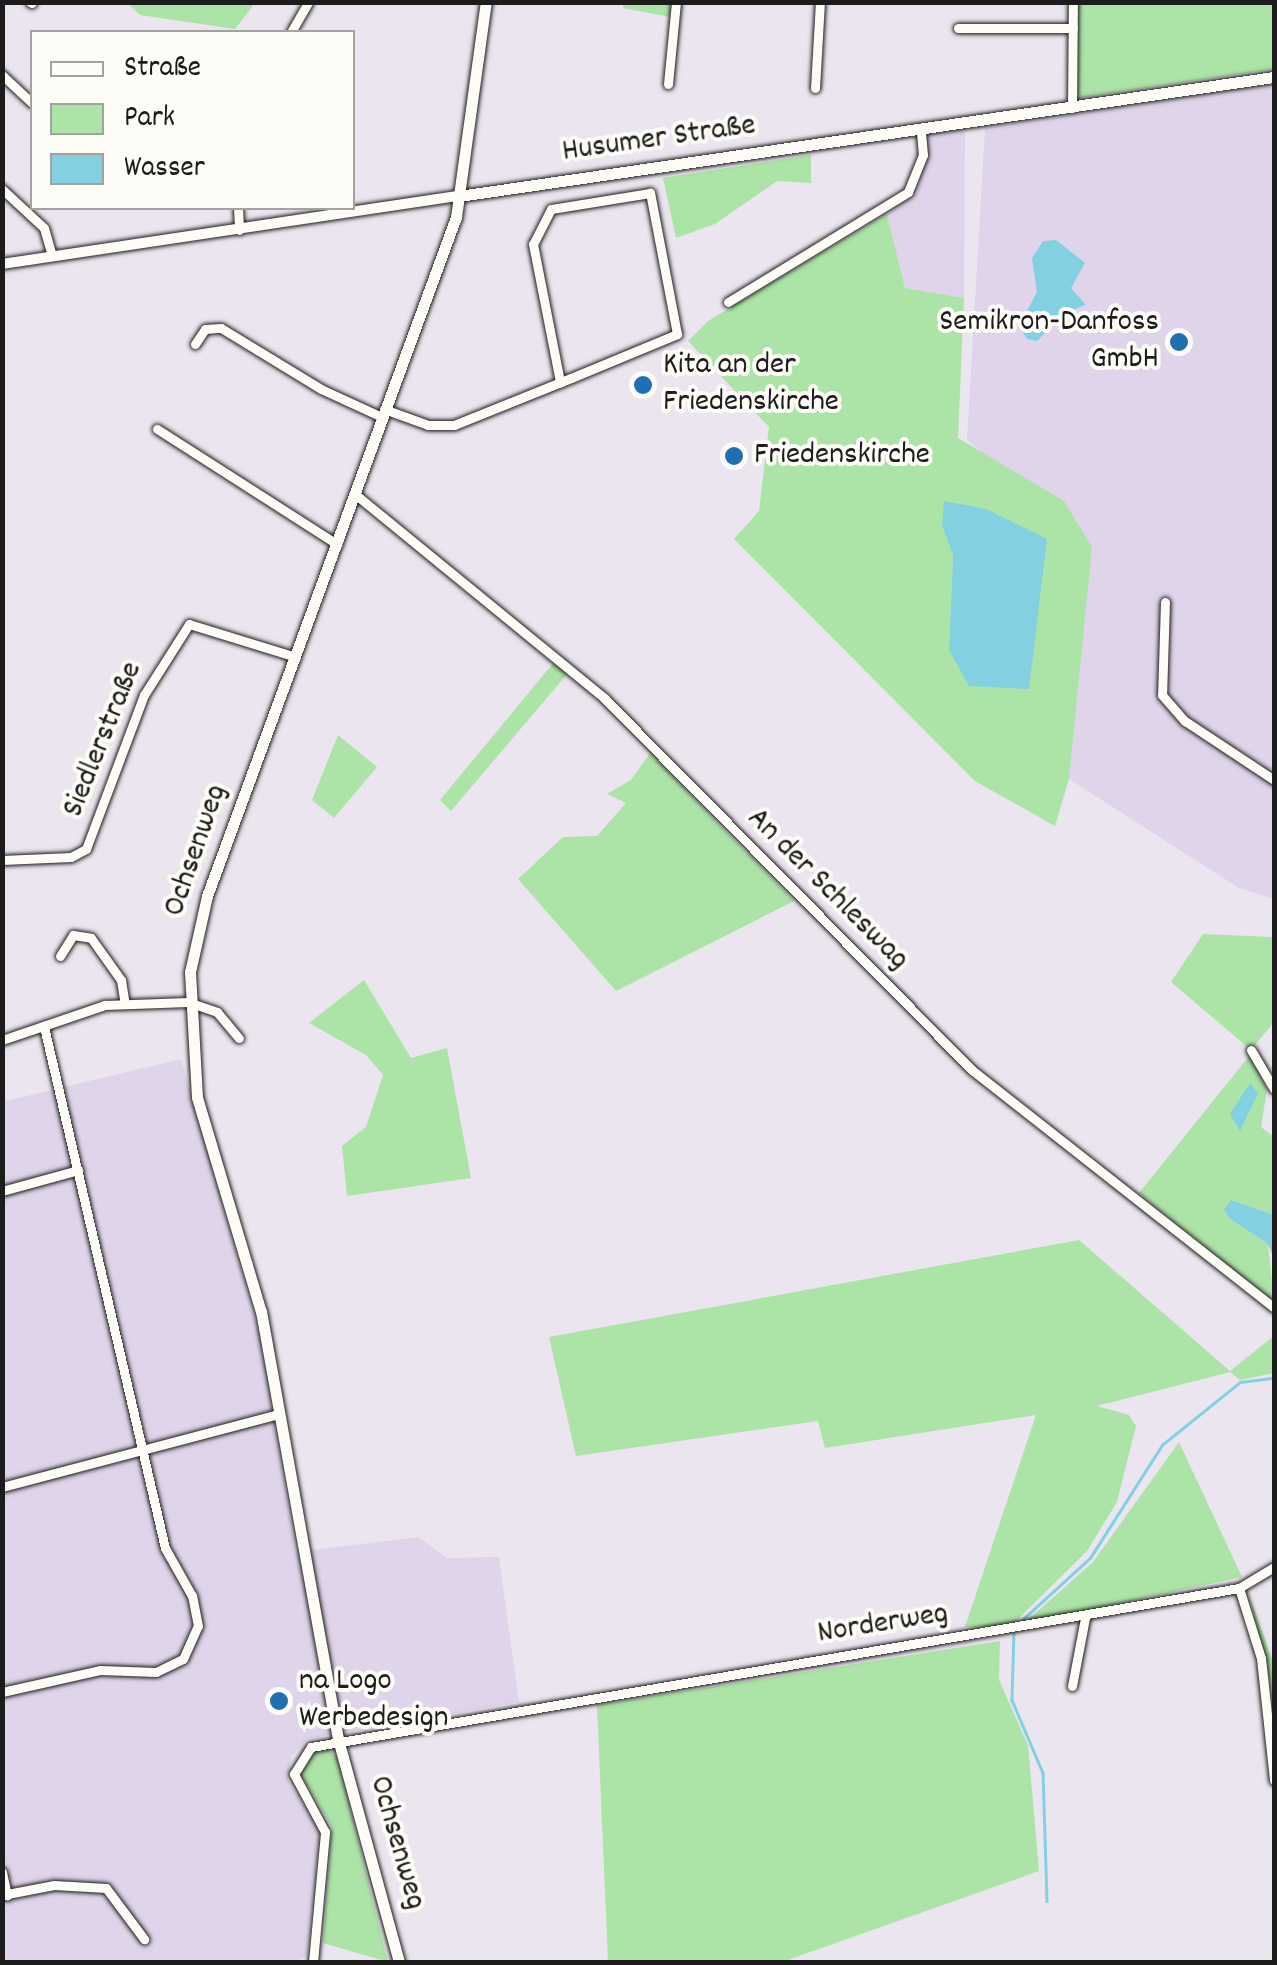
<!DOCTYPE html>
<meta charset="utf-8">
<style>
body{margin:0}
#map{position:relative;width:1277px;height:1965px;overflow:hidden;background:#ebe5ef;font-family:Dekko,sans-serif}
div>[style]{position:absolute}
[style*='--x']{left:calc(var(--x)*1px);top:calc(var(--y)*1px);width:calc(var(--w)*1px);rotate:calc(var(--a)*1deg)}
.built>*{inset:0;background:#dfd4ea}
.green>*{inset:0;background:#ace3a6}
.water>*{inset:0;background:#82d0e0}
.stream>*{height:2.5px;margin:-1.25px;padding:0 1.25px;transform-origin:1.25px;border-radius:1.25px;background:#82d0e0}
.roads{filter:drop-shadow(0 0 2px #1c1c1c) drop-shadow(0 0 2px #1c1c1c)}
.minor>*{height:9px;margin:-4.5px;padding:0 4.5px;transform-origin:4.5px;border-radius:4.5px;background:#fdfcf7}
.tertiary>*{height:10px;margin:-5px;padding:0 5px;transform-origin:5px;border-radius:5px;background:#fdfcf7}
.secondary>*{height:11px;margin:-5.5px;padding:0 5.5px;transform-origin:5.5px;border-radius:5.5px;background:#fdfcf7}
.dots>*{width:28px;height:28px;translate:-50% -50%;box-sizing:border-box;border:5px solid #fdfcf7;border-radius:50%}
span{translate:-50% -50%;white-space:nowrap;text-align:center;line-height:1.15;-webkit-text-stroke:8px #fdfcf7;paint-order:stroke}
.street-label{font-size:32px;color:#1c1c1c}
.poi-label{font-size:32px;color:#1c1c1c}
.right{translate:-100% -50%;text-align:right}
.left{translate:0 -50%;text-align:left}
.frame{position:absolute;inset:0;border:5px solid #1c1c1c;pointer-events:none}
.legend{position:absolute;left:30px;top:30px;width:325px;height:180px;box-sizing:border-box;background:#fdfcf7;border:2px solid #a3a29f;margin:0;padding:12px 18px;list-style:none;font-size:30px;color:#1c1c1c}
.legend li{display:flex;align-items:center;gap:20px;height:50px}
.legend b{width:50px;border:2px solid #a3a29f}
</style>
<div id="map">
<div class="built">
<div style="clip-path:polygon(1274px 84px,1274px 899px,1239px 888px,1069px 779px,1091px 547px,967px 440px,985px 128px)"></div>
<div style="clip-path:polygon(965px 129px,964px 298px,905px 288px,887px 214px,917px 193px,927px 133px)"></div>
<div style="clip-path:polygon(181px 1059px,259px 1333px,296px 1552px,418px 1537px,447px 1558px,499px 1557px,519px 1702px,307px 1739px,291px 1757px,288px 1781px,320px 1831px,307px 1955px,298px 1962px,3px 1962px,2px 1102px)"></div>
</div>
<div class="green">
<div style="clip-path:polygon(127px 3px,255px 3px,235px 29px,140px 15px)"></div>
<div style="clip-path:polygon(624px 3px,672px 3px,670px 17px,623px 8px)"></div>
<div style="clip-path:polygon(1078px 3px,1274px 3px,1274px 69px,1078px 98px)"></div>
<div style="clip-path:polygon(811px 155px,811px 183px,777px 181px,715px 224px,676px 238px,663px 178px)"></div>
<div style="clip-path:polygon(evenodd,887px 214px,905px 288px,964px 298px,958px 438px,1064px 501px,1092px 547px,1069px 779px,1055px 826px,975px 781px,734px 539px,759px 511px,769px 427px,688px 341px,708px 321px,887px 214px,942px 526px,1029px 689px,949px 650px,953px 555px,942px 526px)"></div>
<div style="clip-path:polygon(555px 661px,568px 673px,451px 811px,440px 800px)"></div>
<div style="clip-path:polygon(338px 735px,377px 767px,334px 818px,312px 800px)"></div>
<div style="clip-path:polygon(650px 753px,794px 901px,616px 991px,518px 879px,563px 837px,597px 836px,626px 803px,607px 794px,631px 780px)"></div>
<div style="clip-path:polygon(1203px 934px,1274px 937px,1274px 1022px,1251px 1050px,1171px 982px)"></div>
<div style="clip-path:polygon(364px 980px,411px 1058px,447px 1048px,471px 1178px,347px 1196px,342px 1146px,366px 1127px,383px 1075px,366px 1055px,309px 1023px)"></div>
<div style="clip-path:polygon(1250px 1055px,1267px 1089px,1261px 1127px,1274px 1137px,1274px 1215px,1231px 1200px,1230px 1219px,1268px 1244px,1274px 1302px,1139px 1193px)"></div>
<div style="clip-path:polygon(1079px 1240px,1230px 1371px,1274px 1336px,1274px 1373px,1240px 1380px,1230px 1372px,1097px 1406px,1129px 1415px,1136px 1426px,1117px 1502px,1087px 1551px,1009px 1628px,965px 1627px,1036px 1415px,825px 1448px,818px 1421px,576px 1456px,549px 1337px)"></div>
<div style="clip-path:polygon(1179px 1442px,1242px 1577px,1023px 1624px,1093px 1562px)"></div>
<div style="clip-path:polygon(1248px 1591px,1274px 1664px,1274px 1721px,1270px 1679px)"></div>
<div style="clip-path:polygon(1000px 1641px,999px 1680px,1028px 1745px,1039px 1871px,782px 1962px,608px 1962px,597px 1705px)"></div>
<div style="clip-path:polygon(325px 1747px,337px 1757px,388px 1962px,323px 1943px,332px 1827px,299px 1771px,308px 1752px)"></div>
</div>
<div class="water">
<div style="clip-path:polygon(1056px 240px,1085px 263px,1071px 288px,1086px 305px,1066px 312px,1037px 341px,1027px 339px,1019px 326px,1037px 292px,1032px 258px,1043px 241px)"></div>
<div style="clip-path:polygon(944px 501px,986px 509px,1047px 539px,1029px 689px,969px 686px,949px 650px,953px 555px,942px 526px)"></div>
<div style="clip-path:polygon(1250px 1083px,1258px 1093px,1240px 1131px,1230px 1114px)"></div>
<div style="clip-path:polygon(1231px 1200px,1274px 1215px,1274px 1259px,1268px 1244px,1230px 1219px,1224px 1210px)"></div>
</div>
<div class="stream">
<div style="--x:1022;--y:1620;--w:92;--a:-42.4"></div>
<div style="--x:1090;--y:1558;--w:134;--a:-57.5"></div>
<div style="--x:1162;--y:1445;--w:100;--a:-38.9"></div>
<div style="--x:1240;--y:1382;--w:34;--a:-7"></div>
<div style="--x:1014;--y:1631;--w:69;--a:91.7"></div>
<div style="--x:1012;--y:1700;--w:79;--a:67"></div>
<div style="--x:1043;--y:1773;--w:128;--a:88.2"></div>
</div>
<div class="roads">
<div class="minor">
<div style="--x:30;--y:2;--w:2;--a:27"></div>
<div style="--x:958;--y:28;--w:115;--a:0"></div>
<div style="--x:291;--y:32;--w:34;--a:-60"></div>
<div style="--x:2;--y:75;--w:41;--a:43"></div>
<div style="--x:668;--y:84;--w:82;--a:-84.4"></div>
<div style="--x:815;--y:88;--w:86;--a:-86.7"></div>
<div style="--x:1072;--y:108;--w:106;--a:-89.5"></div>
<div style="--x:2;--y:189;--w:57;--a:42.9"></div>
<div style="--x:44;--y:228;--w:29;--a:74"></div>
<div style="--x:238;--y:208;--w:22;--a:87"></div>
<div style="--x:728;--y:302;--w:211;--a:-31.4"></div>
<div style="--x:908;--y:192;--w:40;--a:-68"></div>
<div style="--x:923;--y:155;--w:25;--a:-95"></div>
<div style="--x:195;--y:344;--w:18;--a:-56"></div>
<div style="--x:205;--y:329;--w:16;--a:-4"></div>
<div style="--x:221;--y:328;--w:117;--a:31.4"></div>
<div style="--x:321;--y:389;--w:67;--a:24.7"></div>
<div style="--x:384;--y:409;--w:47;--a:20"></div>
<div style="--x:428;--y:425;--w:26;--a:0"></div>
<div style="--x:454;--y:425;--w:126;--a:-21.9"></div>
<div style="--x:571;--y:378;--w:115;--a:-22.5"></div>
<div style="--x:677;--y:334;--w:144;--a:-100.8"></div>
<div style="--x:650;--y:193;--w:100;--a:170.8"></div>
<div style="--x:551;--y:209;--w:39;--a:117"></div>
<div style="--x:533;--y:244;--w:141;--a:78.9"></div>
<div style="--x:157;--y:429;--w:214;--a:32.6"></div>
<div style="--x:355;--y:494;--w:322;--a:39.3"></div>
<div style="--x:604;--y:698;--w:523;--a:45.31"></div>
<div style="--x:972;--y:1070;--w:385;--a:38.2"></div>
<div style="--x:1165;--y:602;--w:93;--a:91.8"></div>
<div style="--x:1162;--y:695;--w:35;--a:49"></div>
<div style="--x:1185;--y:721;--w:107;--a:33.5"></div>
<div style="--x:2;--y:860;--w:69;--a:-2.5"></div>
<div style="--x:71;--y:857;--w:17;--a:-28"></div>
<div style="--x:86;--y:849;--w:165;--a:-69.4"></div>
<div style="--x:144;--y:695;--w:84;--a:-57.6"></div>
<div style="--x:189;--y:624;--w:112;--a:17.1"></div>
<div style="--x:60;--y:956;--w:25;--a:-58"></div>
<div style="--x:73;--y:935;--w:18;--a:9"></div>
<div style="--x:91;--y:938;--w:52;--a:54.5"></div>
<div style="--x:121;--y:980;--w:24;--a:81"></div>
<div style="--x:2;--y:1040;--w:109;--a:-18.8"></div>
<div style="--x:105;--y:1005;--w:83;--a:-2.1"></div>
<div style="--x:188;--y:1002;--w:31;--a:19"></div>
<div style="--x:217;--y:1012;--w:34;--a:50"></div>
<div style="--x:1251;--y:1050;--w:45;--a:59.5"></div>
<div style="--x:2;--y:1191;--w:79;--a:-15.4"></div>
<div style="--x:2;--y:1487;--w:286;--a:-14.8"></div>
<div style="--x:1239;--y:1588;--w:73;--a:72.6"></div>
<div style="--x:1261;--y:1658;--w:123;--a:83.9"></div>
<div style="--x:1239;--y:1588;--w:41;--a:-31"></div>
<div style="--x:1072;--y:1686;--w:69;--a:-79.2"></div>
<div style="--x:2;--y:1692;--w:100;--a:-12.7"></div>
<div style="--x:100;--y:1670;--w:56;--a:2"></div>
<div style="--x:156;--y:1672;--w:30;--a:-26"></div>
<div style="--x:183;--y:1659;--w:36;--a:-66"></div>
<div style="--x:198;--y:1626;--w:31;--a:-101"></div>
<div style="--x:192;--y:1596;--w:55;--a:-119.4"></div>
<div style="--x:165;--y:1548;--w:535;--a:-103.07"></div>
<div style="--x:2;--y:1872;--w:24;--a:78"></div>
<div style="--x:2;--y:1895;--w:53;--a:-10.9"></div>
<div style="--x:54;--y:1885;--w:52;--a:3.3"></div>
<div style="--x:106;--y:1888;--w:64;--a:53.3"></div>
<div style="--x:313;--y:1962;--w:131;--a:-84.7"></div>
<div style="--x:325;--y:1832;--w:66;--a:-118.1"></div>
<div style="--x:294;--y:1774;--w:32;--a:-58"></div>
<div style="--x:311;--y:1747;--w:942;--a:-9.72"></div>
</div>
<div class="tertiary">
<div style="--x:2;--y:264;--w:462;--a:-8.5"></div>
</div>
<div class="secondary">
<div style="--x:459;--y:196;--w:824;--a:-8.31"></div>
<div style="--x:399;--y:1962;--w:231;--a:-105.3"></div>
<div style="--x:338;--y:1739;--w:434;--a:-100.2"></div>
<div style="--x:261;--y:1312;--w:224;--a:-106.6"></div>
<div style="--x:197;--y:1097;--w:125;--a:-93.2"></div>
<div style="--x:190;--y:972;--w:78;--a:-77.4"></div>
<div style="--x:207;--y:896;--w:723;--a:-69.86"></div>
<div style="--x:456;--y:217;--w:217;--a:-82.1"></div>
</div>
</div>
<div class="dots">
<div style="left:1179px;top:342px;background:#1f6fb2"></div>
<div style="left:643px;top:385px;background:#1f6fb2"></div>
<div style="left:734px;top:456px;background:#1f6fb2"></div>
<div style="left:279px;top:1701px;background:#1f6fb2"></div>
</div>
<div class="street-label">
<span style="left:659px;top:140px;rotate:-8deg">Husumer Straße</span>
<span style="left:104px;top:740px;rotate:-68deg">Siedlerstraße</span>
<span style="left:197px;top:851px;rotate:-71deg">Ochsenweg</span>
<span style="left:827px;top:890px;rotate:45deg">An der Schleswag</span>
<span style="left:883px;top:1625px;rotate:-9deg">Norderweg</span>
<span style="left:396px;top:1843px;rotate:74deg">Ochsenweg</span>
</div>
<div class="poi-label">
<span class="right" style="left:1159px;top:342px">Semikron-Danfoss<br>GmbH</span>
<span class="left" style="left:663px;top:385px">Kita an der<br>Friedenskirche</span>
<span class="left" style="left:754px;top:456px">Friedenskirche</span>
<span class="left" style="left:299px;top:1701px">na Logo<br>Werbedesign</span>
</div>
<div class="frame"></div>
<ul class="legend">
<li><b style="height:12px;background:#fdfcf7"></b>Straße</li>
<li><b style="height:28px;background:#ace3a6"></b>Park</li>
<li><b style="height:28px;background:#82d0e0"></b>Wasser</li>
</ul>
</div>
